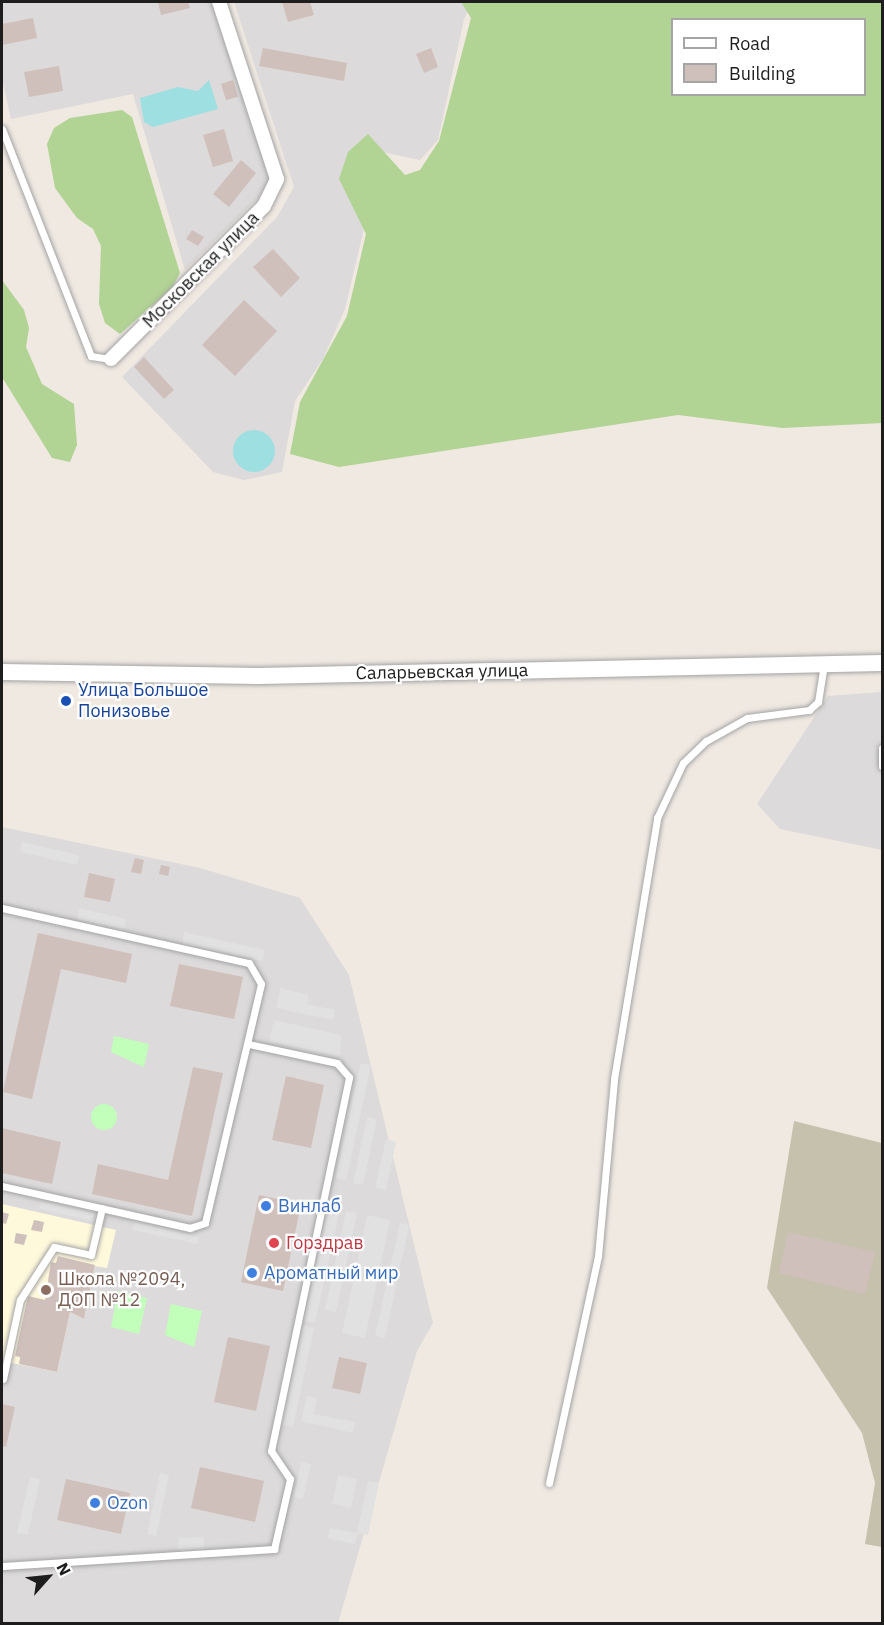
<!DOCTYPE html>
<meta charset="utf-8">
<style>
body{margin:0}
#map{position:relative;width:884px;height:1625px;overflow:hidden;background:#f0e9e2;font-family:"IBM Plex Sans",sans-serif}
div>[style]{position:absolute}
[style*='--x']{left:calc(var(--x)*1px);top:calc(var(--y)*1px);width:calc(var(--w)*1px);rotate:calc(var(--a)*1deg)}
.residential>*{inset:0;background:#dcdada}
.education>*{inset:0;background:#fff9dc}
.construction>*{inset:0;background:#c5c1ad}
.forest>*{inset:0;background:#b1d393}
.park>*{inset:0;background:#c1ffba}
.round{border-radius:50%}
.parking>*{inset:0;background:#e1e1e1}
.water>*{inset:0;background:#9edfe2}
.building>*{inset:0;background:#d0c0bb}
.roads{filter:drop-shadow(0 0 2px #a4a4a4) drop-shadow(0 0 2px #a4a4a4)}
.service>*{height:7px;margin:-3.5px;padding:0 3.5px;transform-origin:3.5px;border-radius:3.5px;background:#fff}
.minor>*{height:14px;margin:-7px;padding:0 7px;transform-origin:7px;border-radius:7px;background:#fff}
.tertiary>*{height:16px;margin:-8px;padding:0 8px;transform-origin:8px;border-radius:8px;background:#fff}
.dots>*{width:16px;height:16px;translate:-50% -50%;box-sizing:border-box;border:3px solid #fff;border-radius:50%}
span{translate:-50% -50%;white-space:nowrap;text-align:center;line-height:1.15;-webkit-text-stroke:4.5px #fff;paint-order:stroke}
.street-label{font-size:18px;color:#1d1d1d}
.transit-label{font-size:18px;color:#164399}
.left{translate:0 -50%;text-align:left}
.shop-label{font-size:18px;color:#366cbe}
.health-label{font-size:18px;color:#be3a42}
.education-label{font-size:18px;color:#785e54}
.frame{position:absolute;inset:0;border:3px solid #1d1d1d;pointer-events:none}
.legend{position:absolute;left:671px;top:18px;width:195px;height:78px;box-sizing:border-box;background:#fff;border:2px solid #a5a5a5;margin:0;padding:8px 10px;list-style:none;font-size:18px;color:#1d1d1d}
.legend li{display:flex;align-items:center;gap:12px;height:30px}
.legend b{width:30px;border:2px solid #a5a5a5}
.north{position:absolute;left:18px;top:1547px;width:60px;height:60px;-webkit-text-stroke:4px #fff;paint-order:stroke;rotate:63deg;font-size:16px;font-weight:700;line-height:24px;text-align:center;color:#1d1d1d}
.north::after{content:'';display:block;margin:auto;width:21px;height:27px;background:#1d1d1d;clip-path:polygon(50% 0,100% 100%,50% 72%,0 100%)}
</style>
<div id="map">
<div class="residential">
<div style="clip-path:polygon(2px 2px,211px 2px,269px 177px,267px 189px,185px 270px,133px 94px,11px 119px,2px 79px)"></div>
<div style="clip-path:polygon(234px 2px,473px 2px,464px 19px,438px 140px,420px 160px,382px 152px,345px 309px,323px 359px,295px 401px,282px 472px,244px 480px,213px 472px,122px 377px,277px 217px,294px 187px)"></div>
<div style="clip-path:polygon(882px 692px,882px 850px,780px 829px,757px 804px,828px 696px)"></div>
<div style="clip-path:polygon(2px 827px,200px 868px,300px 898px,349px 975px,433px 1323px,417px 1351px,338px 1623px,2px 1623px)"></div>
</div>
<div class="education">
<div style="clip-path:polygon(2px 1204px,116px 1230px,107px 1268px,95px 1266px,84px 1319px,70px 1312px,57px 1372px,2px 1361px)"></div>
</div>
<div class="construction">
<div style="clip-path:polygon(794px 1121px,882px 1143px,882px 1547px,865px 1544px,875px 1483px,862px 1433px,767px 1288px)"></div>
</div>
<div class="forest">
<div style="clip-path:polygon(evenodd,461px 2px,882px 2px,882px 423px,783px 428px,678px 415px,339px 467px,290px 454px,300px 402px,347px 316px,366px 234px,339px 179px,348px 152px,368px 134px,405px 175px,420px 170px,439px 141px,471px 18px,461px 2px,672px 20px,864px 20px,864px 94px,672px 94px,672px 20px)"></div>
<div style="clip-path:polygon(122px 110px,132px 117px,180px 273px,172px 288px,120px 334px,105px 323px,99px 304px,101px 246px,93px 229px,77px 218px,55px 188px,47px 144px,54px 128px,70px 118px)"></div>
<div style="clip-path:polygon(2px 280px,24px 310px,29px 328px,26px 347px,42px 384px,74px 404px,77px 445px,70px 462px,52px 458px,2px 377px)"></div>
</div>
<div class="park">
<div style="clip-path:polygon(114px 1036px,149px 1044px,144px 1067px,111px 1052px)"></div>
<div class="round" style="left:91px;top:1104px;width:26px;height:26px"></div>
<div style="clip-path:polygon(118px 1291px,147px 1298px,139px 1334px,111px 1327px)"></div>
<div style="clip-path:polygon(171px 1304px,202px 1311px,194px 1347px,165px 1335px)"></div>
</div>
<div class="parking">
<div style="clip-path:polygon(22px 842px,79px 855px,77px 865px,20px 852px)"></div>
<div style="clip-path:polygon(79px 908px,126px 919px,124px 929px,77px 919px)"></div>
<div style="clip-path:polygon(184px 932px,265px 950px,262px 961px,182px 944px)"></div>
<div style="clip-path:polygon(280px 988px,309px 995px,307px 1004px,335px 1010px,333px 1020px,276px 1008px)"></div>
<div style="clip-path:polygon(274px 1020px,341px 1035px,340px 1056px,269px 1041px)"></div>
<div style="clip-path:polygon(361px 1063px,371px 1065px,346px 1181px,336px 1178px)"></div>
<div style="clip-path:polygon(367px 1117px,377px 1119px,363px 1185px,353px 1183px)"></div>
<div style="clip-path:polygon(386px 1139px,396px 1142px,386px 1190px,375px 1188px)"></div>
<div style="clip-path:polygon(41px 1202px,104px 1216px,102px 1223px,39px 1209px)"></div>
<div style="clip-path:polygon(328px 1207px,340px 1209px,315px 1323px,304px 1321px)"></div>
<div style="clip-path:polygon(346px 1211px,357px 1213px,336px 1312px,325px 1310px)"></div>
<div style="clip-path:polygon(367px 1215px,390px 1220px,365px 1338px,342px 1333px)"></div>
<div style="clip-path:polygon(134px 1222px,199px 1237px,198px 1244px,132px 1230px)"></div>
<div style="clip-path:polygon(400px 1223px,409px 1225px,385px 1338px,375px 1336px)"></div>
<div style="clip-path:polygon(303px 1325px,314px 1328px,293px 1427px,281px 1425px)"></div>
<div style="clip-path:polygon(307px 1396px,317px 1398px,314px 1414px,355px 1422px,353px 1433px,301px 1421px)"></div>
<div style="clip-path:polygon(301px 1462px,311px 1464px,303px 1499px,294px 1497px)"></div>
<div style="clip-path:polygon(160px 1473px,169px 1475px,156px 1536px,147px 1534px)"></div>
<div style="clip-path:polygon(338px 1475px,357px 1479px,351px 1508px,332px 1504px)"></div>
<div style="clip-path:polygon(30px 1477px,40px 1479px,28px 1535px,17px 1533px)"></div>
<div style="clip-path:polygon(368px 1481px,379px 1483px,368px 1535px,358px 1533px,355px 1544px,327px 1538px,330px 1528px,357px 1533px)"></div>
<div style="clip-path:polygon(204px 1537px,204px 1549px,179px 1551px,178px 1538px)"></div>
</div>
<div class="water">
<div style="clip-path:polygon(209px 80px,218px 109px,153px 127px,144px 122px,140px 98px,178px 87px,198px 91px)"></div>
<div class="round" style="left:233px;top:430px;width:42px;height:42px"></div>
</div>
<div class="building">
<div style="clip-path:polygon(158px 2px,188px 2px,190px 8px,161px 15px)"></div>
<div style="clip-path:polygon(282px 2px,310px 2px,314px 15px,288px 22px)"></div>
<div style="clip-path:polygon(33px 18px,37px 38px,2px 45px,2px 24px)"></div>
<div style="clip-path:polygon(263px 48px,347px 63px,344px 81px,259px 66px)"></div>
<div style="clip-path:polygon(431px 48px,438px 67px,424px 73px,416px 54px)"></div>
<div style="clip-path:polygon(59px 66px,63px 91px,29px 97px,24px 72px)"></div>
<div style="clip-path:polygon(233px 80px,238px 97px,226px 100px,221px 84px)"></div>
<div style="clip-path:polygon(224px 129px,233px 161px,213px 167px,203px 135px)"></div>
<div style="clip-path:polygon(241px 160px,256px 173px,229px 207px,213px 194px)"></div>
<div style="clip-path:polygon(192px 230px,204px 237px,198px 246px,186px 239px)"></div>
<div style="clip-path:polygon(273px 249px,300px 278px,281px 297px,253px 267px)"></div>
<div style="clip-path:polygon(244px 300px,277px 331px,235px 376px,202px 345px)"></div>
<div style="clip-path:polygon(144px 357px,174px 390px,164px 399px,134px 367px)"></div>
<div style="clip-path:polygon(135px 858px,144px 860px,141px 874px,131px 872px)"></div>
<div style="clip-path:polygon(161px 865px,170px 867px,168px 876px,159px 874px)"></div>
<div style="clip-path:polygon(89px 873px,115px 879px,110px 902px,84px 897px)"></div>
<div style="clip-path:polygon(38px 933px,132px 954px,126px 983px,61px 969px,32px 1099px,3px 1092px)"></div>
<div style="clip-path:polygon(179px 964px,243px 977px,234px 1019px,170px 1006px)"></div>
<div style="clip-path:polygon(193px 1067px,223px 1073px,192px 1216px,92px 1194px,98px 1164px,168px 1180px)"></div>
<div style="clip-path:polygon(286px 1076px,324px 1085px,311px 1148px,272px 1140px)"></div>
<div style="clip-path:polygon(2px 1128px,61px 1142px,52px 1184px,2px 1173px)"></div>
<div style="clip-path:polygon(259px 1195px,301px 1204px,283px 1291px,241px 1282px)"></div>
<div style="clip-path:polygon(2px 1212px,9px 1214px,6px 1224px,2px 1223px)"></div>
<div style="clip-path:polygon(34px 1220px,44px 1222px,42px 1232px,31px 1230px)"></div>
<div style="clip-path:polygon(788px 1232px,875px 1252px,865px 1294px,779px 1273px)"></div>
<div style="clip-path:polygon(16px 1233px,27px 1235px,24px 1245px,14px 1243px)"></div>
<div style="clip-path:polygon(58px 1256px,95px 1265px,84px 1319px,70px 1312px,57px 1372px,19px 1364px,20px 1357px,15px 1356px,28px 1296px,45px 1300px,51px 1262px,56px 1263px)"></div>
<div style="clip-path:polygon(228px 1337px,270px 1346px,256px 1411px,214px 1402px)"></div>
<div style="clip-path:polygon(339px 1357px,367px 1363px,360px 1394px,332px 1388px)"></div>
<div style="clip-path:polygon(2px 1404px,15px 1407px,6px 1447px,2px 1446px)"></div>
<div style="clip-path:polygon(200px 1467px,264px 1481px,255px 1522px,191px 1508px)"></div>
<div style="clip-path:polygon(66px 1479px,130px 1493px,121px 1534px,57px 1520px)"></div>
</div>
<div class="roads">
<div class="service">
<div style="--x:2;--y:129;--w:244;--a:68.6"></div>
<div style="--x:91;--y:356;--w:20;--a:9"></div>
<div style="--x:882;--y:748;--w:18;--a:90"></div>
<div style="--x:2;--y:908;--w:253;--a:12.6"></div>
<div style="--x:249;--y:963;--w:24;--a:60"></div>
<div style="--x:261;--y:984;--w:245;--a:103.2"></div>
<div style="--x:205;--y:1223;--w:16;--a:162"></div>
<div style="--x:190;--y:1228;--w:193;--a:-167.4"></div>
<div style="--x:3;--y:1379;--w:81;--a:-77.9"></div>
<div style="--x:20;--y:1300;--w:63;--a:-57.3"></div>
<div style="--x:54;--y:1247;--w:38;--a:12"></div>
<div style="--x:91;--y:1255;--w:48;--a:-76.8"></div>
<div style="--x:549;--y:1483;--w:232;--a:-77.8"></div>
<div style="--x:598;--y:1256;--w:178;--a:-84.8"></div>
<div style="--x:614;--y:1079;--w:265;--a:-80.6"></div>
<div style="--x:657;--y:818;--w:61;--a:-64.7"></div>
<div style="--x:683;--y:763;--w:32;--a:-44"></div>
<div style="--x:706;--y:741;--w:47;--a:-29.3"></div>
<div style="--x:747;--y:718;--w:63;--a:-7.4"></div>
<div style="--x:809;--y:710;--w:12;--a:-42"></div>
<div style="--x:818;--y:702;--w:38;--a:-81"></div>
<div style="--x:2;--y:1566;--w:273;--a:-3.6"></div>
<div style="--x:274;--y:1549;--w:72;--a:-77.1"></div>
<div style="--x:290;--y:1479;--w:34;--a:-124"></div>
<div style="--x:271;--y:1451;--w:382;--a:-78.2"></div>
<div style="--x:349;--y:1077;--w:18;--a:-131"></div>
<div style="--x:337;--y:1063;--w:91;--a:-167.9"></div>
</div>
<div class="minor">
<div style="--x:111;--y:359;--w:216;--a:-45"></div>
<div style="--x:264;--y:206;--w:30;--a:-64"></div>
<div style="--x:277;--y:179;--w:186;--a:-108.1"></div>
</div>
<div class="tertiary">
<div style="--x:2;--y:672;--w:257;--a:0.9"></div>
<div style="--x:259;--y:676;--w:623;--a:-1.2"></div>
</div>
</div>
<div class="dots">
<div style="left:66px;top:701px;background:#1a4fb4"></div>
<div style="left:266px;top:1206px;background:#3f7fe0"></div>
<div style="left:274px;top:1243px;background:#e0444e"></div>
<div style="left:252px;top:1273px;background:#3f7fe0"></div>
<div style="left:46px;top:1290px;background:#8d6e63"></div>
<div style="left:95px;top:1503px;background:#3f7fe0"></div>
</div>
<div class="street-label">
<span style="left:201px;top:270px;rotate:-45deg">Московская улица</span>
<span style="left:442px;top:672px;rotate:-1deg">Саларьевская улица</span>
</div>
<div class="transit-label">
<span class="left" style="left:78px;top:701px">Улица Большое<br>Понизовье</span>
</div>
<div class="shop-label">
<span class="left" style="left:278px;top:1206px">Винлаб</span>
<span class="left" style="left:264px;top:1273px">Ароматный мир</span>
<span class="left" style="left:107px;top:1503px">Ozon</span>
</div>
<div class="health-label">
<span class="left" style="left:286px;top:1243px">Горздрав</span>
</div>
<div class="education-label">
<span class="left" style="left:58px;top:1290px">Школа №2094,<br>ДОП №12</span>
</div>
<div class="frame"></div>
<ul class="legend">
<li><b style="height:8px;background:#fff"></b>Road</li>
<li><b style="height:16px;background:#d0c0bb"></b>Building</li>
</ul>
<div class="north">N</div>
</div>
